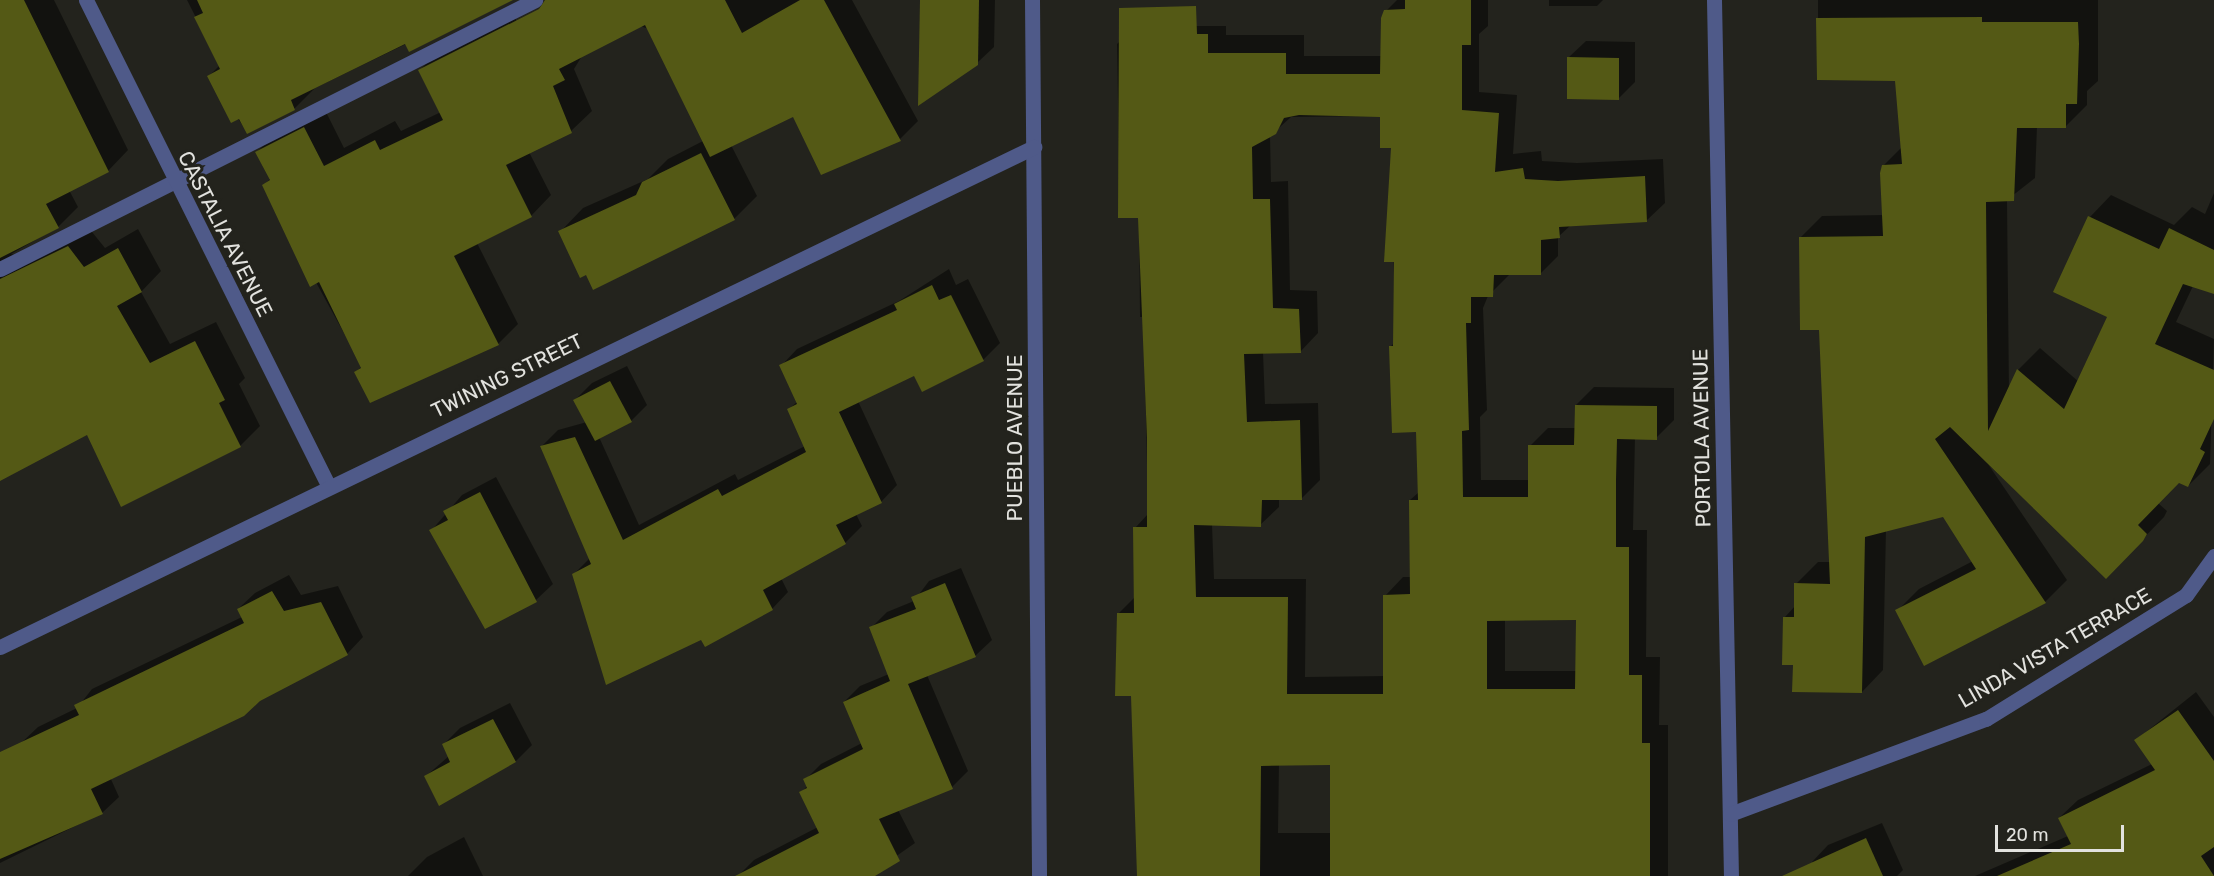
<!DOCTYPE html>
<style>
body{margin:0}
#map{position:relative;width:2214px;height:876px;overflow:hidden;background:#23231d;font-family:Rubik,sans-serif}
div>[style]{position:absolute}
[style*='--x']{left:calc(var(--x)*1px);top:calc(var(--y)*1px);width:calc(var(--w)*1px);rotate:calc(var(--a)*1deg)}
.shadow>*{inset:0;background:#0007}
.building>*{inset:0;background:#545915}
.service>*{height:15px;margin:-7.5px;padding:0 7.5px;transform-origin:7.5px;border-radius:7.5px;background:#4f5a89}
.minor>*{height:15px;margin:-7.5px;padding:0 7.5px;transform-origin:7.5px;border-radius:7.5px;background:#4f5a89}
span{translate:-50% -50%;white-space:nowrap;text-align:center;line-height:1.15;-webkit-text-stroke:6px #23231d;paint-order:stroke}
.street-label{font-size:21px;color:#e2e2de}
.scale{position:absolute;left:1995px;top:825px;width:129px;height:27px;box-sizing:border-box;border:3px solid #e2e2de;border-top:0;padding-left:8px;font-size:18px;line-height:21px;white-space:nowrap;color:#e2e2de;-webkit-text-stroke:4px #23231d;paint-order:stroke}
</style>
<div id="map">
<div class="shadow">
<div style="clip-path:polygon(11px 0,54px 0,128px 150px,108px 171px,69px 190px,78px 207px,58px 227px,11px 254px,26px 258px,88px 227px,105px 248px,138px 229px,161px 271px,141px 292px,170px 344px,216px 322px,245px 378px,239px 384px,260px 426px,240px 446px,88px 433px,0 474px,0 5px)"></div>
<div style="clip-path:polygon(187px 0,497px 0,315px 88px,295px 108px,247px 132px,209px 76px,220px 65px)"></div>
<div style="clip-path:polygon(572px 0,852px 0,918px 121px,898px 141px,794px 115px,731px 145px,757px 196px,734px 219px,560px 232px,583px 208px,648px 179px,668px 159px,703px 141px,649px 29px,640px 26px,582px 56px,574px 69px,592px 111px,571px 131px,529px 152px,551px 195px,531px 216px,477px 243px,518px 324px,498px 344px,356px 372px,362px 366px,263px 186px,271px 178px,257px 152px,277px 132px,324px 108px,344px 148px,395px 121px,401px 131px,441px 112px,420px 70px,440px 50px,513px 13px,519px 27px)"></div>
<div style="clip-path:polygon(921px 0,995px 0,994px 47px,977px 63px)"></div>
<div style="clip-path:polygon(evenodd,1397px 0,1488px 0,1488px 26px,1479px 34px,1479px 92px,1517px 95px,1513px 154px,1541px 151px,1542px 161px,1577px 163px,1663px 159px,1665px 203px,1646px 221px,1571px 225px,1558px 237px,1558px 256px,1540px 274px,1511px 273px,1488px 296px,1483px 308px,1487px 410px,1480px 417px,1481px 480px,1530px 480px,1530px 446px,1548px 428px,1576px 428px,1576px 405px,1594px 387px,1674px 388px,1674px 420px,1656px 438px,1635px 438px,1633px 530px,1647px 530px,1646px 657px,1660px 657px,1659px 725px,1668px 725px,1668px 876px,1138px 876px,1132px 694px,1118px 614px,1135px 597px,1135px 528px,1148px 514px,1144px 317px,1140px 317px,1139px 216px,1120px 217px,1117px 44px,1136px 26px,1226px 26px,1226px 35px,1304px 35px,1304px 56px,1382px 56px,1386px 11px,1397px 0,1382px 116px,1392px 146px,1395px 342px,1390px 347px,1418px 431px,1419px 492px,1410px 500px,1411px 577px,1403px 577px,1385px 596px,1385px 676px,1305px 677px,1306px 579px,1214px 579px,1212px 524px,1260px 525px,1279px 507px,1279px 498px,1302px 498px,1320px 480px,1318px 403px,1265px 404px,1263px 352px,1300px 352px,1318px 333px,1317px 291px,1290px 290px,1288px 181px,1271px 182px,1270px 136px,1291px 117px,1382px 116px,1397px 0,1578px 618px,1577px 671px,1505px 671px,1505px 619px,1578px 618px,1397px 0,1332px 763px,1332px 833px,1278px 833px,1279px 764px,1332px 763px)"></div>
<div style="clip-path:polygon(1549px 0,1603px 0,1597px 6px,1549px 6px)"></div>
<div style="clip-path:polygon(1818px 0,2098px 0,2098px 81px,2087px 91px,2087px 105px,2065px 127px,2037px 127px,2035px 178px,2007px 200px,2009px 390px,2018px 370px,2040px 348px,2079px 382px,2109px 316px,2090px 217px,2111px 195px,2174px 225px,2192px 207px,2205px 214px,2214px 193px,2214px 293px,2193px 286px,2176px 322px,2214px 339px,2210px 464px,2188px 486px,2179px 482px,2158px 503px,2167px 511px,2164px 517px,2106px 577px,1988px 464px,2067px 580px,2045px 602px,1925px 664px,1897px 611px,1919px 589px,1973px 561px,1944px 516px,1886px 530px,1883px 670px,1862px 692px,1794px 663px,1785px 617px,1795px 606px,1796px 584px,1818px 562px,1831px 562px,1821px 328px,1801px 237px,1822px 216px,1883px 215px,1884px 165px,1902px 147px,1896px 80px,1818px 79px)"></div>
<div style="clip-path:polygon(1586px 41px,1635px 42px,1635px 82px,1619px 98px,1569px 57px)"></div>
<div style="clip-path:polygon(949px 269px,956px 285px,968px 279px,1000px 343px,983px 360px,915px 374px,858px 401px,897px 485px,881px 502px,856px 514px,862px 526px,845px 543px,781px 578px,788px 592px,772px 609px,702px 638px,574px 574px,590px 558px,542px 446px,558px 430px,587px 422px,575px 400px,592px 383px,627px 366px,647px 405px,631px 421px,599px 437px,639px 525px,735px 474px,738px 480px,805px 446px,789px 409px,798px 401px,781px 366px,797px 349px,899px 301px)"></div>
<div style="clip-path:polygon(496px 477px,553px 584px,536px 600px,486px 627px,431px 531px,462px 495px)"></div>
<div style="clip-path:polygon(961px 568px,992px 640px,975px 656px,927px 675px,968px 771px,952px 787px,898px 810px,915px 843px,868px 876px,738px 876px,754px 860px,818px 827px,801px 793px,807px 786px,805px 780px,821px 764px,862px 743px,844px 702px,860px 686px,889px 674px,871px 628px,887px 612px,914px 601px,929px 581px)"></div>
<div style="clip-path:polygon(289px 575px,301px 595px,338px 586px,363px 637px,347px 654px,110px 777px,119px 797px,102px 813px,0 863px,0 763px,38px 727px,77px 708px,92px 689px,242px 617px,238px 609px,255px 593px)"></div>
<div style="clip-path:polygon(2196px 692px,2214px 717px,2214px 876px,1975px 876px,2068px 836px,2059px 818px,2078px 800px,2152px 764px,2136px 740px)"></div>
<div style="clip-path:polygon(510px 703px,532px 745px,516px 761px,440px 803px,426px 776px,449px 756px,443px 745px,460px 728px)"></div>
<div style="clip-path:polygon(1882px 823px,1903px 870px,1897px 876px,1818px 876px,1812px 862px,1828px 845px)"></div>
<div style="clip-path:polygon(464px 837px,483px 876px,408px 876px,427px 857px)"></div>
</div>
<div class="building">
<div style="clip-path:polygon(0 0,24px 0,109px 172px,46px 204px,59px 228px,0 258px)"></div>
<div style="clip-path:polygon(197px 0,513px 0,409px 52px,405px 44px,291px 100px,295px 110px,247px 134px,239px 119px,231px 123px,207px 76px,220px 69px,194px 17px,203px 13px)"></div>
<div style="clip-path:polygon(545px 0,725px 0,742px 33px,800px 0,824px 0,901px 141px,821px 175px,793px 117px,710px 157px,645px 25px,559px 69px,565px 80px,553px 86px,572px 133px,506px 165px,532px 217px,454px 256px,499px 345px,370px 403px,354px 372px,361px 368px,319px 282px,310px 287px,262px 185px,270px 180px,255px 152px,304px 127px,324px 166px,375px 140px,380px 150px,443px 120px,418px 70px,539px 9px)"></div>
<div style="clip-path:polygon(920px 0,979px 0,978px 65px,918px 106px)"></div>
<div style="clip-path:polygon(evenodd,1405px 0,1471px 0,1471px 45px,1462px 45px,1462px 110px,1499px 113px,1495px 172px,1523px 168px,1525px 179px,1558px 181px,1645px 176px,1647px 222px,1559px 227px,1560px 238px,1541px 240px,1541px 275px,1494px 275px,1493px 297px,1471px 297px,1471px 323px,1466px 323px,1469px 430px,1462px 431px,1463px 497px,1528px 497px,1528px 445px,1574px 445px,1575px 405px,1657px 406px,1657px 440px,1617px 439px,1616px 480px,1616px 547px,1629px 547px,1629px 675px,1642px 675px,1642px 743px,1650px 743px,1650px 876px,1330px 876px,1330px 765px,1261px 766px,1260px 876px,1137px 876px,1131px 696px,1115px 696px,1117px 613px,1134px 613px,1133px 527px,1147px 527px,1147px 438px,1138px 218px,1118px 218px,1119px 8px,1196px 6px,1197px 34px,1208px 34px,1208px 53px,1286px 53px,1286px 74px,1380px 74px,1381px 18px,1384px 10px,1405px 9px,1405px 0,1299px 115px,1380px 117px,1380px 148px,1391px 148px,1384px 262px,1394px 262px,1393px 346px,1389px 346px,1392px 433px,1416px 432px,1418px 500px,1409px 500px,1410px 594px,1383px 595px,1383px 694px,1287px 694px,1288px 597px,1196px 597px,1194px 525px,1261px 527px,1262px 500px,1302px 500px,1300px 420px,1247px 422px,1244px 354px,1301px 353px,1299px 309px,1273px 308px,1270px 199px,1253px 199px,1252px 147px,1276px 134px,1284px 118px,1299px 115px,1405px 0,1576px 620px,1575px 689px,1487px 689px,1487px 621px,1576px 620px)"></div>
<div style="clip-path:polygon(1982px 17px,1982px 22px,2078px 22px,2079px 44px,2077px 104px,2066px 104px,2066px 128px,2017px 128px,2014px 201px,1986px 202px,1988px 431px,2017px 369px,2064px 409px,2107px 317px,2053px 292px,2088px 216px,2159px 249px,2169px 228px,2214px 250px,2214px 294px,2183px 284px,2155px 344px,2214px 370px,2214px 419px,2200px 449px,2205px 452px,2188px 487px,2179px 483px,2138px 525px,2147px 534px,2143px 541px,2106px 579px,1950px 427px,1935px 439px,2046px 603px,1924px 666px,1895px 610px,1976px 569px,1943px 517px,1865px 537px,1862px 693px,1792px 692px,1793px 665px,1782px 665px,1783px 617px,1794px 617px,1794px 583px,1830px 584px,1819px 330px,1800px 330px,1799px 237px,1883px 236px,1880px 173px,1882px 165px,1902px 164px,1895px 81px,1817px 80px,1816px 18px)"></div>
<div style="clip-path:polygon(1567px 57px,1619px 58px,1619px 100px,1567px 99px)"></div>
<div style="clip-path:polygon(701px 153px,735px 220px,593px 290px,586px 275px,580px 278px,558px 231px,636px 195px,642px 182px)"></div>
<div style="clip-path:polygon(68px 246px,84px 267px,118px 248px,142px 292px,117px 306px,150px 363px,195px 341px,225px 400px,219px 403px,241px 447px,121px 507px,87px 435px,0 481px,0 279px)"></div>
<div style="clip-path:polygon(932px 285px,939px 300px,951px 295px,984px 361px,922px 392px,914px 376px,839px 412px,882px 503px,836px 525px,846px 544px,763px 590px,773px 610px,705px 647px,701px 640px,606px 685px,572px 574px,591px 564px,540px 446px,575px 437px,623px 540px,718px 489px,722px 496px,806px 452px,787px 409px,797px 404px,779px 365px,897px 310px,894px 304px)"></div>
<div style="clip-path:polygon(610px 381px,632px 422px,595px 441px,573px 400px)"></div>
<div style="clip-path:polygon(480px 492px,537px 602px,485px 629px,429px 530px,448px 520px,443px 511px)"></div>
<div style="clip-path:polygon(945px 583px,976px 657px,908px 684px,953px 789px,879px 819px,900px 861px,875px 876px,735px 876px,819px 833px,799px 792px,807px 788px,803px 779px,863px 749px,843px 702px,890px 681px,869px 627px,916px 609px,911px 597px)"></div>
<div style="clip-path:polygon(272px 591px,284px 611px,321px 602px,348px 655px,260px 701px,244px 716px,91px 789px,103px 814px,0 859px,0 752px,79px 715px,74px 705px,244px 623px,237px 609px)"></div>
<div style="clip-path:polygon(2178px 710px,2214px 761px,2214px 847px,2201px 856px,2214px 876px,1997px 876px,2071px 844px,2058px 818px,2155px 770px,2134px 740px)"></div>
<div style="clip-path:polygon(493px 719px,516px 762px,439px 806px,424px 776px,450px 762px,442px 744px)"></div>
<div style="clip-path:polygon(1866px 838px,1883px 876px,1782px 876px)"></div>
</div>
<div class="service">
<div style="--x:0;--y:269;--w:599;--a:-26.69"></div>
</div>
<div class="minor">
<div style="--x:86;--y:0;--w:542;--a:63.48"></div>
<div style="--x:1032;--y:0;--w:876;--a:89.54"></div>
<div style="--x:1714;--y:0;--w:876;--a:88.89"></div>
<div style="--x:0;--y:647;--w:1149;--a:-25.81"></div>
<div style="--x:1730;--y:814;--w:273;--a:-20.4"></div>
<div style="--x:1986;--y:719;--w:235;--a:-31.8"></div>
<div style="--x:2186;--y:595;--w:48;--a:-54.3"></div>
</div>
<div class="street-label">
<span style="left:225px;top:234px;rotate:63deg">CASTALIA AVENUE</span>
<span style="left:507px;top:376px;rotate:-26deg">TWINING STREET</span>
<span style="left:1015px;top:438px;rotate:-90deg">PUEBLO AVENUE</span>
<span style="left:1702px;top:438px;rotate:-91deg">PORTOLA AVENUE</span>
<span style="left:2055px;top:648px;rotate:-30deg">LINDA VISTA TERRACE</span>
</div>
<div class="scale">20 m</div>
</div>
